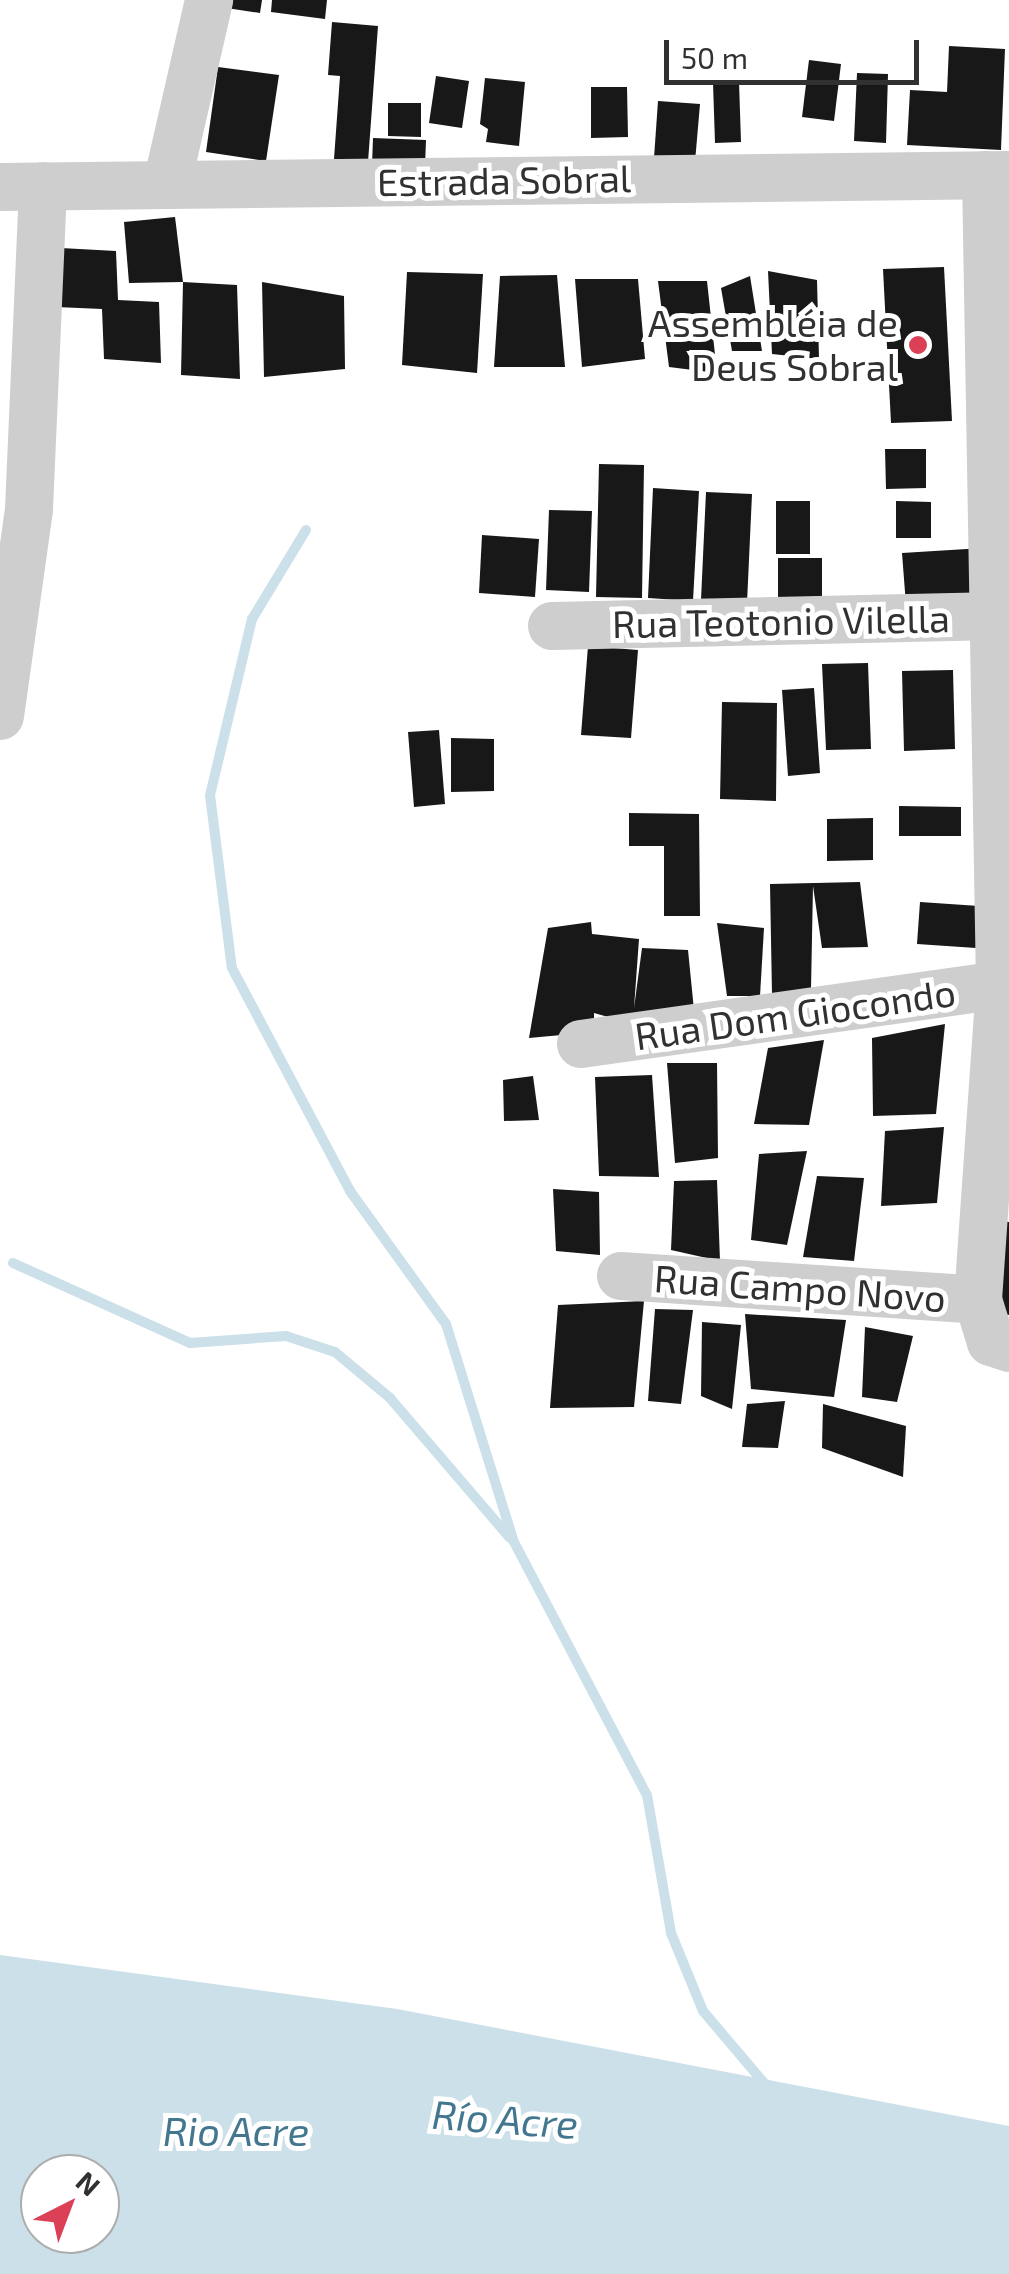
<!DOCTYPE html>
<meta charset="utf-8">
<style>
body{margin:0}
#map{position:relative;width:1009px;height:2274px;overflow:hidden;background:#fff;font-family:"Exo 2",sans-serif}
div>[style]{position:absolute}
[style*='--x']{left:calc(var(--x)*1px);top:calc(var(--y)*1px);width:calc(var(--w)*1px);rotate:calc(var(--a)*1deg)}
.water>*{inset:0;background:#cbe0e9}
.stream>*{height:10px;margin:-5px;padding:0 5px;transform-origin:5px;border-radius:5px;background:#cbe0e9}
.building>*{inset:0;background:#181818}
.minor>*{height:48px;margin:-24px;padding:0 24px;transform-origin:24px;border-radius:24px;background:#cecece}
.dots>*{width:28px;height:28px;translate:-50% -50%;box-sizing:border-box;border:5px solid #fff;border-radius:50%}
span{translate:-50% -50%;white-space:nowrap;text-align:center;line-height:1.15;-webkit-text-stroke:10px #fff;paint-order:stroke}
.street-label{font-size:38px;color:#313131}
.poi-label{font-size:38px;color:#313131}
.right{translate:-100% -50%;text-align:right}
.water-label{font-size:40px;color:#43778f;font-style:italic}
.north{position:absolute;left:20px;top:2154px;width:100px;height:100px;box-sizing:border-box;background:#fff;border:2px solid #adadad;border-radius:50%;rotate:42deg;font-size:28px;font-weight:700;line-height:40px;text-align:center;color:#313131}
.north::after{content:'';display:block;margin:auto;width:35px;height:45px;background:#db4057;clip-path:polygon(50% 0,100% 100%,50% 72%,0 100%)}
.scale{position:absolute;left:664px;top:40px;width:255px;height:45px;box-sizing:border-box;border:5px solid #313131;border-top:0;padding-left:12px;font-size:30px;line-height:35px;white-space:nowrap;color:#313131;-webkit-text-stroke:8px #fff;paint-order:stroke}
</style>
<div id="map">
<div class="water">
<div style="clip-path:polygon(evenodd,0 1955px,397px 2009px,1009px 2126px,1009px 2274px,0 2274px,0 1955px,40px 2174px,100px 2174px,100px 2234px,40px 2234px,40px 2174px)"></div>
</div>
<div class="stream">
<div style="--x:306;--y:530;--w:104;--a:121.2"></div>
<div style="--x:252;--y:619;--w:181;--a:103.4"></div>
<div style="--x:210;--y:795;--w:174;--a:82.8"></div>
<div style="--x:232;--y:968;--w:252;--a:62.1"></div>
<div style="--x:350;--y:1191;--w:164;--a:54.2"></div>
<div style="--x:446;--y:1324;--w:228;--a:72.7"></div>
<div style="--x:514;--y:1542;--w:286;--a:62.3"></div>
<div style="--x:647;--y:1795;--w:140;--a:80.1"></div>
<div style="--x:671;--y:1933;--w:84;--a:67.7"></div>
<div style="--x:703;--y:2011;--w:94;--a:49.7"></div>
<div style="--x:13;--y:1263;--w:194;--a:24.3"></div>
<div style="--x:190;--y:1343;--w:96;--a:-4.2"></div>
<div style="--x:286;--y:1336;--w:52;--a:18.1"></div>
<div style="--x:335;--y:1352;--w:72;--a:39.9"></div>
<div style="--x:390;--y:1398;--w:184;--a:49.4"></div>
</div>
<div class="building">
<div style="clip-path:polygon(221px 0,262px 0,260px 13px,220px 7px)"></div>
<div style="clip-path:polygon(272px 0,327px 0,325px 19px,271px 12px)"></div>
<div style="clip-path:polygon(332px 22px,378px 26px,368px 162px,334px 159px,340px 76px,328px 75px)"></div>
<div style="clip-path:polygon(949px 46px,1005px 49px,1001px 150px,907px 145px,910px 90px,947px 92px)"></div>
<div style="clip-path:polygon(809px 60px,841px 64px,834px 121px,802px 117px)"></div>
<div style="clip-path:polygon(218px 67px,279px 75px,266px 161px,206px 152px)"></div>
<div style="clip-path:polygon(857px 73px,888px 74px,886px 143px,854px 141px)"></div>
<div style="clip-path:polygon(436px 76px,469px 81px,462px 128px,429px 123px)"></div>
<div style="clip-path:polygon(485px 78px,525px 82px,519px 146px,486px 142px,488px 129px,480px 124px)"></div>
<div style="clip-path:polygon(739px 82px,741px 142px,715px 143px,713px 83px)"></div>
<div style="clip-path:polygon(591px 87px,627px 87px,628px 137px,591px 138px)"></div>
<div style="clip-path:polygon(658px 101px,700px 104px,695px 162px,654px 158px)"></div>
<div style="clip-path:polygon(388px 103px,421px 103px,421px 137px,388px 136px)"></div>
<div style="clip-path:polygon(373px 138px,426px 140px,425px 166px,372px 165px)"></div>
<div style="clip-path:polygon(175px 217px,183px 282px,129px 283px,124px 222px)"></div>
<div style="clip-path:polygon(61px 248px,116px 251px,118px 300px,159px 302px,161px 363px,104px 359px,102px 309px,56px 307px)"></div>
<div style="clip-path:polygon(944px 267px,952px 421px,891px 423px,883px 269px)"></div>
<div style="clip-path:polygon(768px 271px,817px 280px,819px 359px,772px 354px)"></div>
<div style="clip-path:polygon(407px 272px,483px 274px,477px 373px,402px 365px)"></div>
<div style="clip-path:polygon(557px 275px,565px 367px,494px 367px,500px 276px)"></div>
<div style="clip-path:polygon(750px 276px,762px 351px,732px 351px,721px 288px)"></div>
<div style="clip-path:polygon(575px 279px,638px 279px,645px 359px,582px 367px)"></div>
<div style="clip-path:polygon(658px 281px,707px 281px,717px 373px,669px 367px)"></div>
<div style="clip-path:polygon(183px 282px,237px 285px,240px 379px,181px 375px)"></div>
<div style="clip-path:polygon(262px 282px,344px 296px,345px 369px,264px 377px)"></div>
<div style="clip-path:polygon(885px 449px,926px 449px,926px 488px,886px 489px)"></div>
<div style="clip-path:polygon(599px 464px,644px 465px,642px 598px,596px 597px)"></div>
<div style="clip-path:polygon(653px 488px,699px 491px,693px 601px,648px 598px)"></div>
<div style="clip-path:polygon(706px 492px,752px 494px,747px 603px,701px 600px)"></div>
<div style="clip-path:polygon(776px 501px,810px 501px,810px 554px,776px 554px)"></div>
<div style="clip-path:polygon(896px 501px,931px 502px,931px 538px,896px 538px)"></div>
<div style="clip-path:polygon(549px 510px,592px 511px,589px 592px,546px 590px)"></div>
<div style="clip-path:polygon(482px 535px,539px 539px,535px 597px,479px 593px)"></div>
<div style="clip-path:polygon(983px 548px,986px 600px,906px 605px,902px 553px)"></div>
<div style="clip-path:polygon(778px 558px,822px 558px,822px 603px,778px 602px)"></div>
<div style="clip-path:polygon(588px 646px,638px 650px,631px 738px,581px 735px)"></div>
<div style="clip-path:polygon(868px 663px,871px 749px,826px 750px,822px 664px)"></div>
<div style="clip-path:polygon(953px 670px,955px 749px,904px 751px,902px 671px)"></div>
<div style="clip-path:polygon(814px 688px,820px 773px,788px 776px,782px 690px)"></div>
<div style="clip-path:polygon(722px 702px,777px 703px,776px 801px,720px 799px)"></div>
<div style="clip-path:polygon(439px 730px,445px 804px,414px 807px,408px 732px)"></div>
<div style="clip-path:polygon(451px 738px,494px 739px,494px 791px,451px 792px)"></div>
<div style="clip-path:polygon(899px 806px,961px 807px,961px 836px,899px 836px)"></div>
<div style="clip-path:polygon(629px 813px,699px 814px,700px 916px,664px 916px,664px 846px,629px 846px)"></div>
<div style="clip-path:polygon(873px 818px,873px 860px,827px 861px,827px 819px)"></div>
<div style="clip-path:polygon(860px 882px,868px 947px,822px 948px,813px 886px,811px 989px,772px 995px,770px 884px)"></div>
<div style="clip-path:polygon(920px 902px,979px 906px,976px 948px,917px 944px)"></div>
<div style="clip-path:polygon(591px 922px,592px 934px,639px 939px,634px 1008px,642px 948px,688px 950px,695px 1020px,633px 1024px,594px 1013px,594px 1032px,529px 1038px,548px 928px)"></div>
<div style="clip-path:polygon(717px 923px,764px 928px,760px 996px,727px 996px)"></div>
<div style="clip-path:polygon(945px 1024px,936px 1114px,873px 1116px,872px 1038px)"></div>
<div style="clip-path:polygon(824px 1040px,809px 1125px,754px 1124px,768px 1048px)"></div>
<div style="clip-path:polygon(667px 1063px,717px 1063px,718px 1158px,675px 1163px)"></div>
<div style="clip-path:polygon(652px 1075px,659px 1177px,599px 1176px,595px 1077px)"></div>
<div style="clip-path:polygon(533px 1076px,539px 1120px,504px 1121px,503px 1080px)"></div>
<div style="clip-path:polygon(944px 1127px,937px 1203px,881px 1206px,885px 1131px)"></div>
<div style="clip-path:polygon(807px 1151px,787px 1245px,751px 1240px,759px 1154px)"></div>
<div style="clip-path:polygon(817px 1176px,864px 1178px,854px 1261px,803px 1257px)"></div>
<div style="clip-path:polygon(717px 1180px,720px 1261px,671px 1250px,674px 1181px)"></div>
<div style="clip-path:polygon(553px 1189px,599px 1192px,600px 1255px,556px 1251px)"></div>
<div style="clip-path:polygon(1003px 1221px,1009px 1222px,1009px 1315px,996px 1313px)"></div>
<div style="clip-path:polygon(644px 1301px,634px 1407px,550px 1408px,558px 1305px)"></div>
<div style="clip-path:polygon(655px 1309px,693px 1310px,681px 1404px,648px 1401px)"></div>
<div style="clip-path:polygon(745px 1314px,846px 1320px,834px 1397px,751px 1389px)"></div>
<div style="clip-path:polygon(702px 1322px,741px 1325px,732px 1409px,701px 1396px)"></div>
<div style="clip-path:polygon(865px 1327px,913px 1336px,897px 1402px,862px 1397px)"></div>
<div style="clip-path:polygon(785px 1401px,778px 1448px,742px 1447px,747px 1404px)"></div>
<div style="clip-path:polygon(823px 1404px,906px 1426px,903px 1477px,822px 1448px)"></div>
</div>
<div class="minor">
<div style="--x:986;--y:175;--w:810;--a:89.01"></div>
<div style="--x:1000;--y:985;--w:316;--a:94"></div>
<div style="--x:978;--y:1300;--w:44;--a:72.8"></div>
<div style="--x:991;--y:1342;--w:19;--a:18"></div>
<div style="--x:167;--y:184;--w:189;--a:-77.1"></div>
<div style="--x:0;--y:187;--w:1009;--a:-0.68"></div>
<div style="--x:552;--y:626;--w:457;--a:-1.3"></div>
<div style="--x:0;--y:716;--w:209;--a:-82"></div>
<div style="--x:29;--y:509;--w:323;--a:-87.5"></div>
<div style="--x:581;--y:1044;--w:432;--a:-8"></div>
<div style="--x:621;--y:1276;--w:358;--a:3.8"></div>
</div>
<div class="dots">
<div style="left:918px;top:345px;background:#db4057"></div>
</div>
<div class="street-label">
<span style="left:504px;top:180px;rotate:-1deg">Estrada Sobral</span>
<span style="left:781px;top:621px;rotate:-1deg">Rua Teotonio Vilella</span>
<span style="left:795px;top:1014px;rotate:-8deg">Rua Dom Giocondo</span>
<span style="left:800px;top:1288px;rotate:4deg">Rua Campo Novo</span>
</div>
<div class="poi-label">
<span class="right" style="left:898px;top:345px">Assembléia de<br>Deus Sobral</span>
</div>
<div class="water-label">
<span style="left:505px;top:2118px;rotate:4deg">Río Acre</span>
<span style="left:236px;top:2130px">Rio Acre</span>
</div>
<div class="north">N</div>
<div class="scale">50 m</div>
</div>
